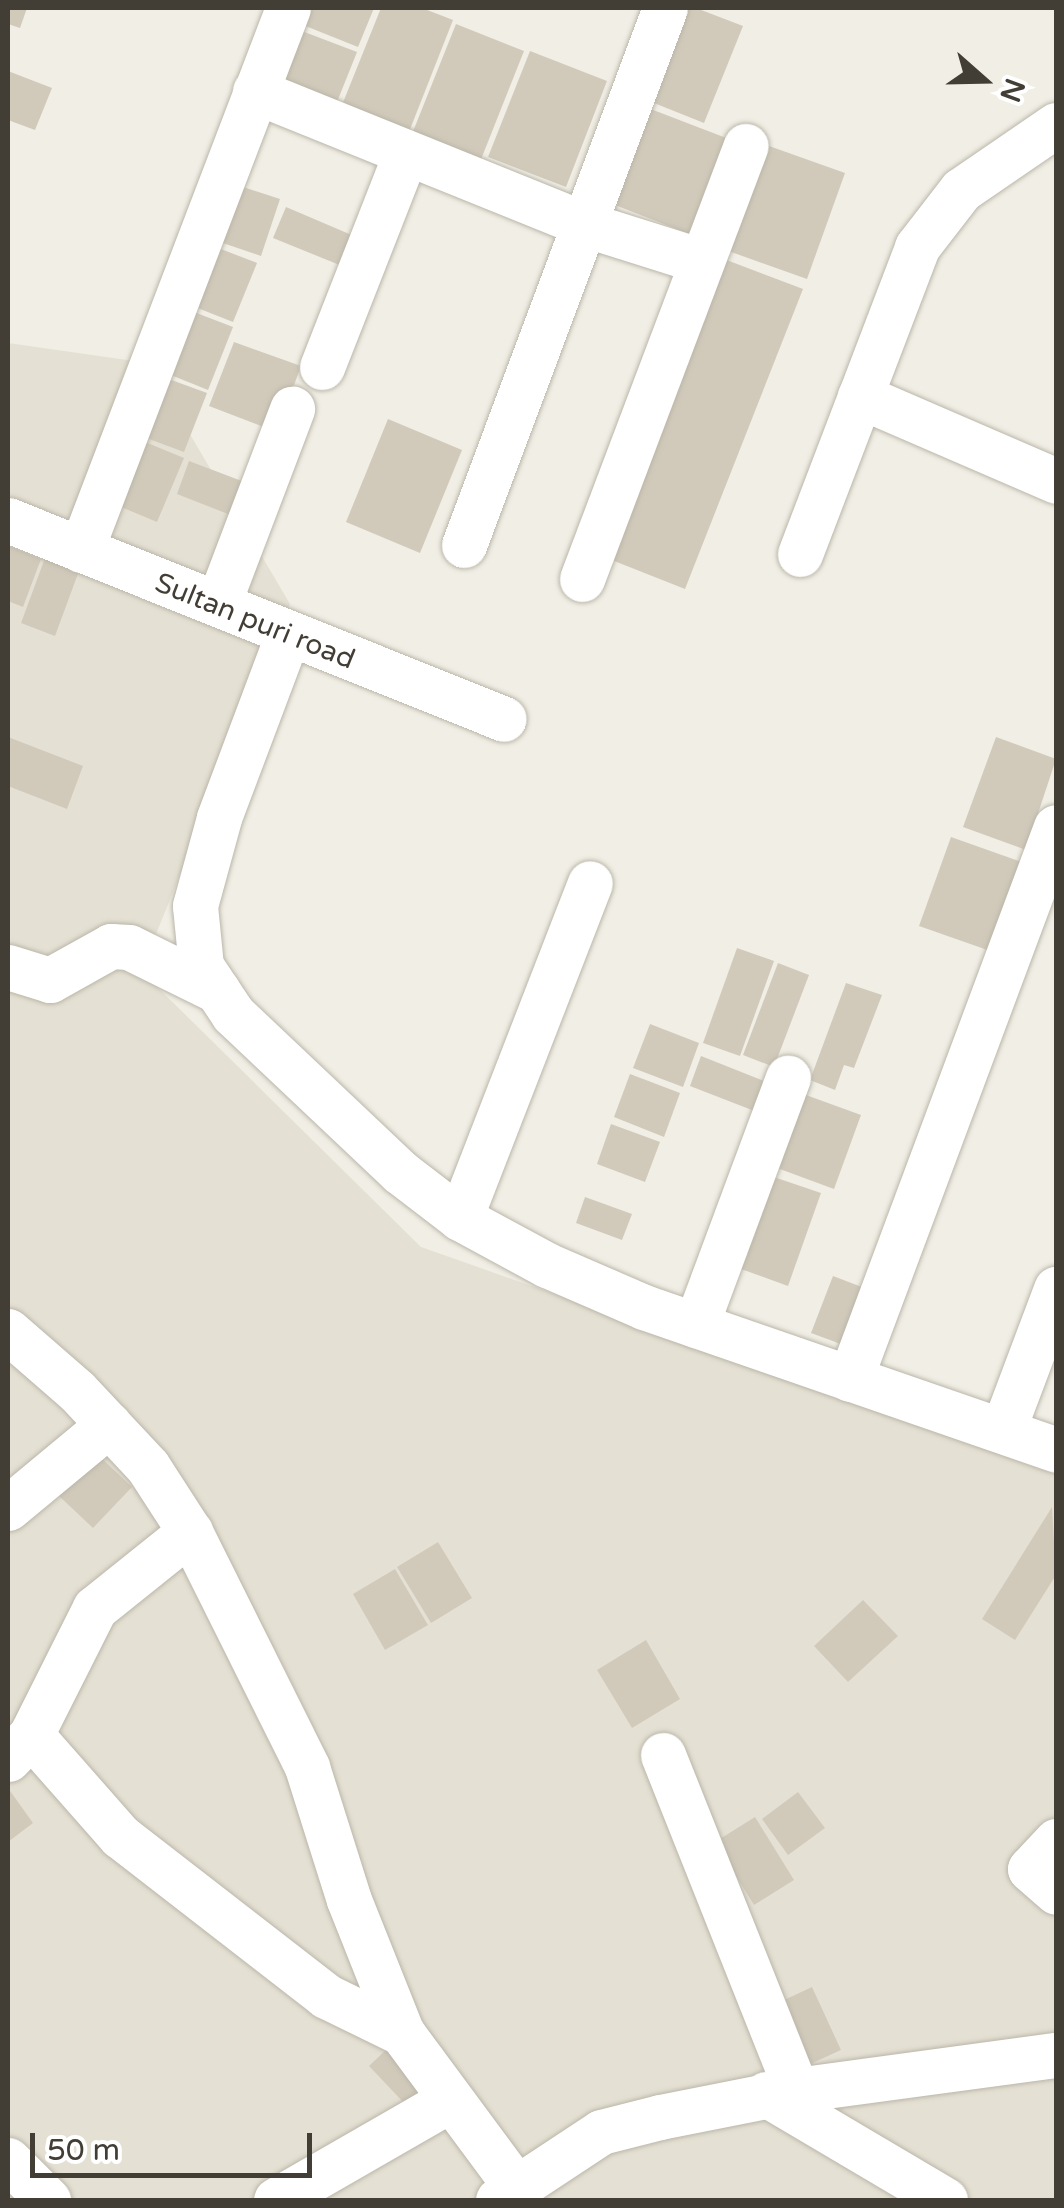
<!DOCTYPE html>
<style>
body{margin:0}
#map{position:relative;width:1064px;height:2208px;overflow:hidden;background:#f0eee5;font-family:"Varela Round",sans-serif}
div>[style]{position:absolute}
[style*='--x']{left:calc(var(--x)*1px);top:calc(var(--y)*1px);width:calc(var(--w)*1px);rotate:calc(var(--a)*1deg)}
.residential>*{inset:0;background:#e4e0d3}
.building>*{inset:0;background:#d1cabb}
.roads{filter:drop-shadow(0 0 2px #bbb6a9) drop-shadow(0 0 2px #bbb6a9)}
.minor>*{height:45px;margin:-22.5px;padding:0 22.5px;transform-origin:22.5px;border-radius:22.5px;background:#fff}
span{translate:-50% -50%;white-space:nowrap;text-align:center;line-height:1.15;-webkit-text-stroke:10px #fff;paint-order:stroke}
.street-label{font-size:28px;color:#423e35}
.frame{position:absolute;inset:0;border:10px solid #423e35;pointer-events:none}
.north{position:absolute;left:934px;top:30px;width:100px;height:100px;-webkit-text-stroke:8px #fff;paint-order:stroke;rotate:110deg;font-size:28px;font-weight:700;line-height:40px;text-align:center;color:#423e35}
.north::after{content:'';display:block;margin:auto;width:35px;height:45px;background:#423e35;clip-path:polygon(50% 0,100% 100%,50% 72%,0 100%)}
.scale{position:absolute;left:30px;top:2133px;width:282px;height:45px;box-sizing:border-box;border:5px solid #423e35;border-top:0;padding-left:12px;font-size:30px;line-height:35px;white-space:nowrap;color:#423e35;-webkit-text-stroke:8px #fff;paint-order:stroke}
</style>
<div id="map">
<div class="residential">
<div style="clip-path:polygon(8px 343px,148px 363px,290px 604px,141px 971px,421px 1247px,1056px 1471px,1056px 2200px,8px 2200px)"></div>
</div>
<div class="building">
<div style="clip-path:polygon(8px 8px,27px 8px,20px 28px,8px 24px)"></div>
<div style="clip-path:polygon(292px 8px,374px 8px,358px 47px,288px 19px)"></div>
<div style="clip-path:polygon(381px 8px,422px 8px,453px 20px,407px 137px,340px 110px)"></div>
<div style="clip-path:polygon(676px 8px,696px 8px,743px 26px,704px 123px,639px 97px)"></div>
<div style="clip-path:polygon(456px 24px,524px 51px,478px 167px,410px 139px)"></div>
<div style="clip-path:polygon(286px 25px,357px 52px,335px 107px,264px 79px)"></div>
<div style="clip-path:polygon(530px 51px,607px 81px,566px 187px,488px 157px)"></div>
<div style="clip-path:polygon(8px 71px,52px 88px,35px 130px,8px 120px)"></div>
<div style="clip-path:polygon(635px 103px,734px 141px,697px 237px,597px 198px)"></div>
<div style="clip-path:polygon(758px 142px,845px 173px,807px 279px,720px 248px)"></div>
<div style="clip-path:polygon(231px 183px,280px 199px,261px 256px,211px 239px)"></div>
<div style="clip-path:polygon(286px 207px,354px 236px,342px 266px,273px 238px)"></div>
<div style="clip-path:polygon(208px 244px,257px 263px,233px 322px,185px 303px)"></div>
<div style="clip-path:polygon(716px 256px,803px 289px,685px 589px,599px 555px)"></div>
<div style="clip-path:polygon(181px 307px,233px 327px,208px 390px,156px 369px)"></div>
<div style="clip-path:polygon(234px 342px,301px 366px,277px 432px,209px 406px)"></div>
<div style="clip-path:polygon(155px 374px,207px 393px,184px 452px,133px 433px)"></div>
<div style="clip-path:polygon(388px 419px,462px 450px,420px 553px,346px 522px)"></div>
<div style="clip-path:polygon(128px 435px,184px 458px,157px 522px,102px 499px)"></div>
<div style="clip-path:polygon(189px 461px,247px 483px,233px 516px,177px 494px)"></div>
<div style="clip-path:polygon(8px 546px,41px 559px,23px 607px,8px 601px)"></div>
<div style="clip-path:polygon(45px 558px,79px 571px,55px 636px,21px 623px)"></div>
<div style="clip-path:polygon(8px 737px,83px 766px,67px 809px,8px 786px)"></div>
<div style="clip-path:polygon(996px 737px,1056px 759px,1026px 850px,963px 827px)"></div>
<div style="clip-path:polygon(951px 837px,1027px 864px,996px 953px,919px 926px)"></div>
<div style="clip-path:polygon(737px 948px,774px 961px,740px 1056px,703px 1043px)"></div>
<div style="clip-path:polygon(778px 963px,809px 975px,774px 1067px,743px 1055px)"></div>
<div style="clip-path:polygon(846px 983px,882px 995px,854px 1068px,844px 1065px,835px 1090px,810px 1080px)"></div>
<div style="clip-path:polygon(650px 1024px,699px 1043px,683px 1087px,633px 1068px)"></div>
<div style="clip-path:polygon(701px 1056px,769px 1083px,757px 1112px,690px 1086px)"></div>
<div style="clip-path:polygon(630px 1074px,680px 1093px,664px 1137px,614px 1117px)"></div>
<div style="clip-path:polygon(795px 1091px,861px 1115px,834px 1189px,769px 1165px)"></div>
<div style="clip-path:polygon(611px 1124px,660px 1142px,645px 1182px,597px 1164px)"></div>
<div style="clip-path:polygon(762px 1173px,821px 1193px,788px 1286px,730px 1265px)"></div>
<div style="clip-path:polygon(585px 1197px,632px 1214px,622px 1240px,576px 1223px)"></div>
<div style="clip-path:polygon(833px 1276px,867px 1289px,846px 1346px,811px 1333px)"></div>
<div style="clip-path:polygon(97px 1454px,132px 1487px,93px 1528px,58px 1495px)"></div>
<div style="clip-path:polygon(1052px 1507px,1056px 1575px,1015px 1640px,982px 1619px)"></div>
<div style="clip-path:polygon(438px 1542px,472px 1598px,431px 1623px,397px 1567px)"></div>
<div style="clip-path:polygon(395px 1569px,428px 1625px,385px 1650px,353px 1594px)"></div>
<div style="clip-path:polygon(863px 1600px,898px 1636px,848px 1682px,814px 1646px)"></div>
<div style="clip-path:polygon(646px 1640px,680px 1699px,632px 1728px,597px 1670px)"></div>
<div style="clip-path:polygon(8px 1788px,33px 1823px,8px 1842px)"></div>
<div style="clip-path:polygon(798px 1792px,825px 1828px,788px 1855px,762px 1819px)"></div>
<div style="clip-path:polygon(755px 1817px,794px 1880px,754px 1905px,715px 1842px)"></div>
<div style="clip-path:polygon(812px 1987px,841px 2050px,797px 2070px,769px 2007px)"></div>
<div style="clip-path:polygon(391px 2045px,427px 2084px,406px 2105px,369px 2066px)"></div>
</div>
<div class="roads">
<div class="minor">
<div style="--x:255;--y:91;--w:355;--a:22"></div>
<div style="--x:584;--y:224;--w:123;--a:17.5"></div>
<div style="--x:322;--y:367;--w:228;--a:-68.6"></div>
<div style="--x:860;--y:396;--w:214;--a:23.4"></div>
<div style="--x:8;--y:520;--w:534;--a:21.86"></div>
<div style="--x:464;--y:545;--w:573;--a:-69.48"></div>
<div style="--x:81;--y:550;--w:580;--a:-69.1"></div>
<div style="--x:800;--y:554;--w:329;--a:-69.1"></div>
<div style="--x:917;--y:247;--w:72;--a:-52.3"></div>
<div style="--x:961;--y:190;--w:115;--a:-34.4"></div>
<div style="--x:582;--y:579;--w:463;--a:-69.3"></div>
<div style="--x:218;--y:604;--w:209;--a:-69.2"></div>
<div style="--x:288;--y:634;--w:197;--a:110.6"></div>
<div style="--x:219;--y:818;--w:91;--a:105.3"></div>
<div style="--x:195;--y:906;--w:60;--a:84.3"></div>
<div style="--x:201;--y:966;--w:58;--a:56.3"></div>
<div style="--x:233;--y:1014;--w:230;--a:43.4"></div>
<div style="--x:400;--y:1172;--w:76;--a:37.5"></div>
<div style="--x:460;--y:1218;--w:99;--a:28.4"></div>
<div style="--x:547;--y:1265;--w:106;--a:23.4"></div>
<div style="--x:644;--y:1307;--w:436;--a:19.1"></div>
<div style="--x:8;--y:967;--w:44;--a:17.2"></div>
<div style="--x:50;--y:980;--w:70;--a:-29.1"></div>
<div style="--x:111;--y:946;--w:18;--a:3"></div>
<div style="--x:129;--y:947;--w:99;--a:26.3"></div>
<div style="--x:460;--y:1218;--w:359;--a:-68.8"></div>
<div style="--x:696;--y:1325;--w:264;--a:-69.6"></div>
<div style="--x:8;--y:1331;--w:91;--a:41"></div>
<div style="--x:77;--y:1391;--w:104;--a:46.9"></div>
<div style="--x:148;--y:1467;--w:77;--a:57.1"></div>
<div style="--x:190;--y:1532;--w:263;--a:63.5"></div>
<div style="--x:307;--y:1767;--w:139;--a:72.5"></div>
<div style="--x:349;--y:1900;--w:143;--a:68.3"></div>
<div style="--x:402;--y:2033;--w:192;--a:53.5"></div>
<div style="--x:850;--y:1379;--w:589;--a:-69.54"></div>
<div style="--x:1003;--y:1430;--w:151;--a:-69.4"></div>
<div style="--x:8;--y:1508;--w:131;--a:-39.7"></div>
<div style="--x:31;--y:1735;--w:135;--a:48.6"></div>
<div style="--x:120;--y:1836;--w:261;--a:37.8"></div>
<div style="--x:326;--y:1996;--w:85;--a:26"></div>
<div style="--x:663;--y:1755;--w:360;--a:68.3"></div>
<div style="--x:8;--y:1759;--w:33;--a:-46"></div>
<div style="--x:31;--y:1735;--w:142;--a:-63.3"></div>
<div style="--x:95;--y:1608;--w:122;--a:-38.7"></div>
<div style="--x:1056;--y:1841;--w:38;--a:133"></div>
<div style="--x:1030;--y:1869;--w:35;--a:41"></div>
<div style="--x:766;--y:2094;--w:208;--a:30.6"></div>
<div style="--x:8;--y:2160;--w:57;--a:45"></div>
<div style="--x:276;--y:2200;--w:201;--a:-29.9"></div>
<div style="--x:498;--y:2200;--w:123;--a:-33.4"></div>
<div style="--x:601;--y:2132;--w:61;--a:-14.3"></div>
<div style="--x:660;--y:2117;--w:139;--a:-11.2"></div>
<div style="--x:796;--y:2090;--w:262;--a:-7.7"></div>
</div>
</div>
<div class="street-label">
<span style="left:255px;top:621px;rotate:22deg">Sultan puri road</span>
</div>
<div class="frame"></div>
<div class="north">N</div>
<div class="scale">50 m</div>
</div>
